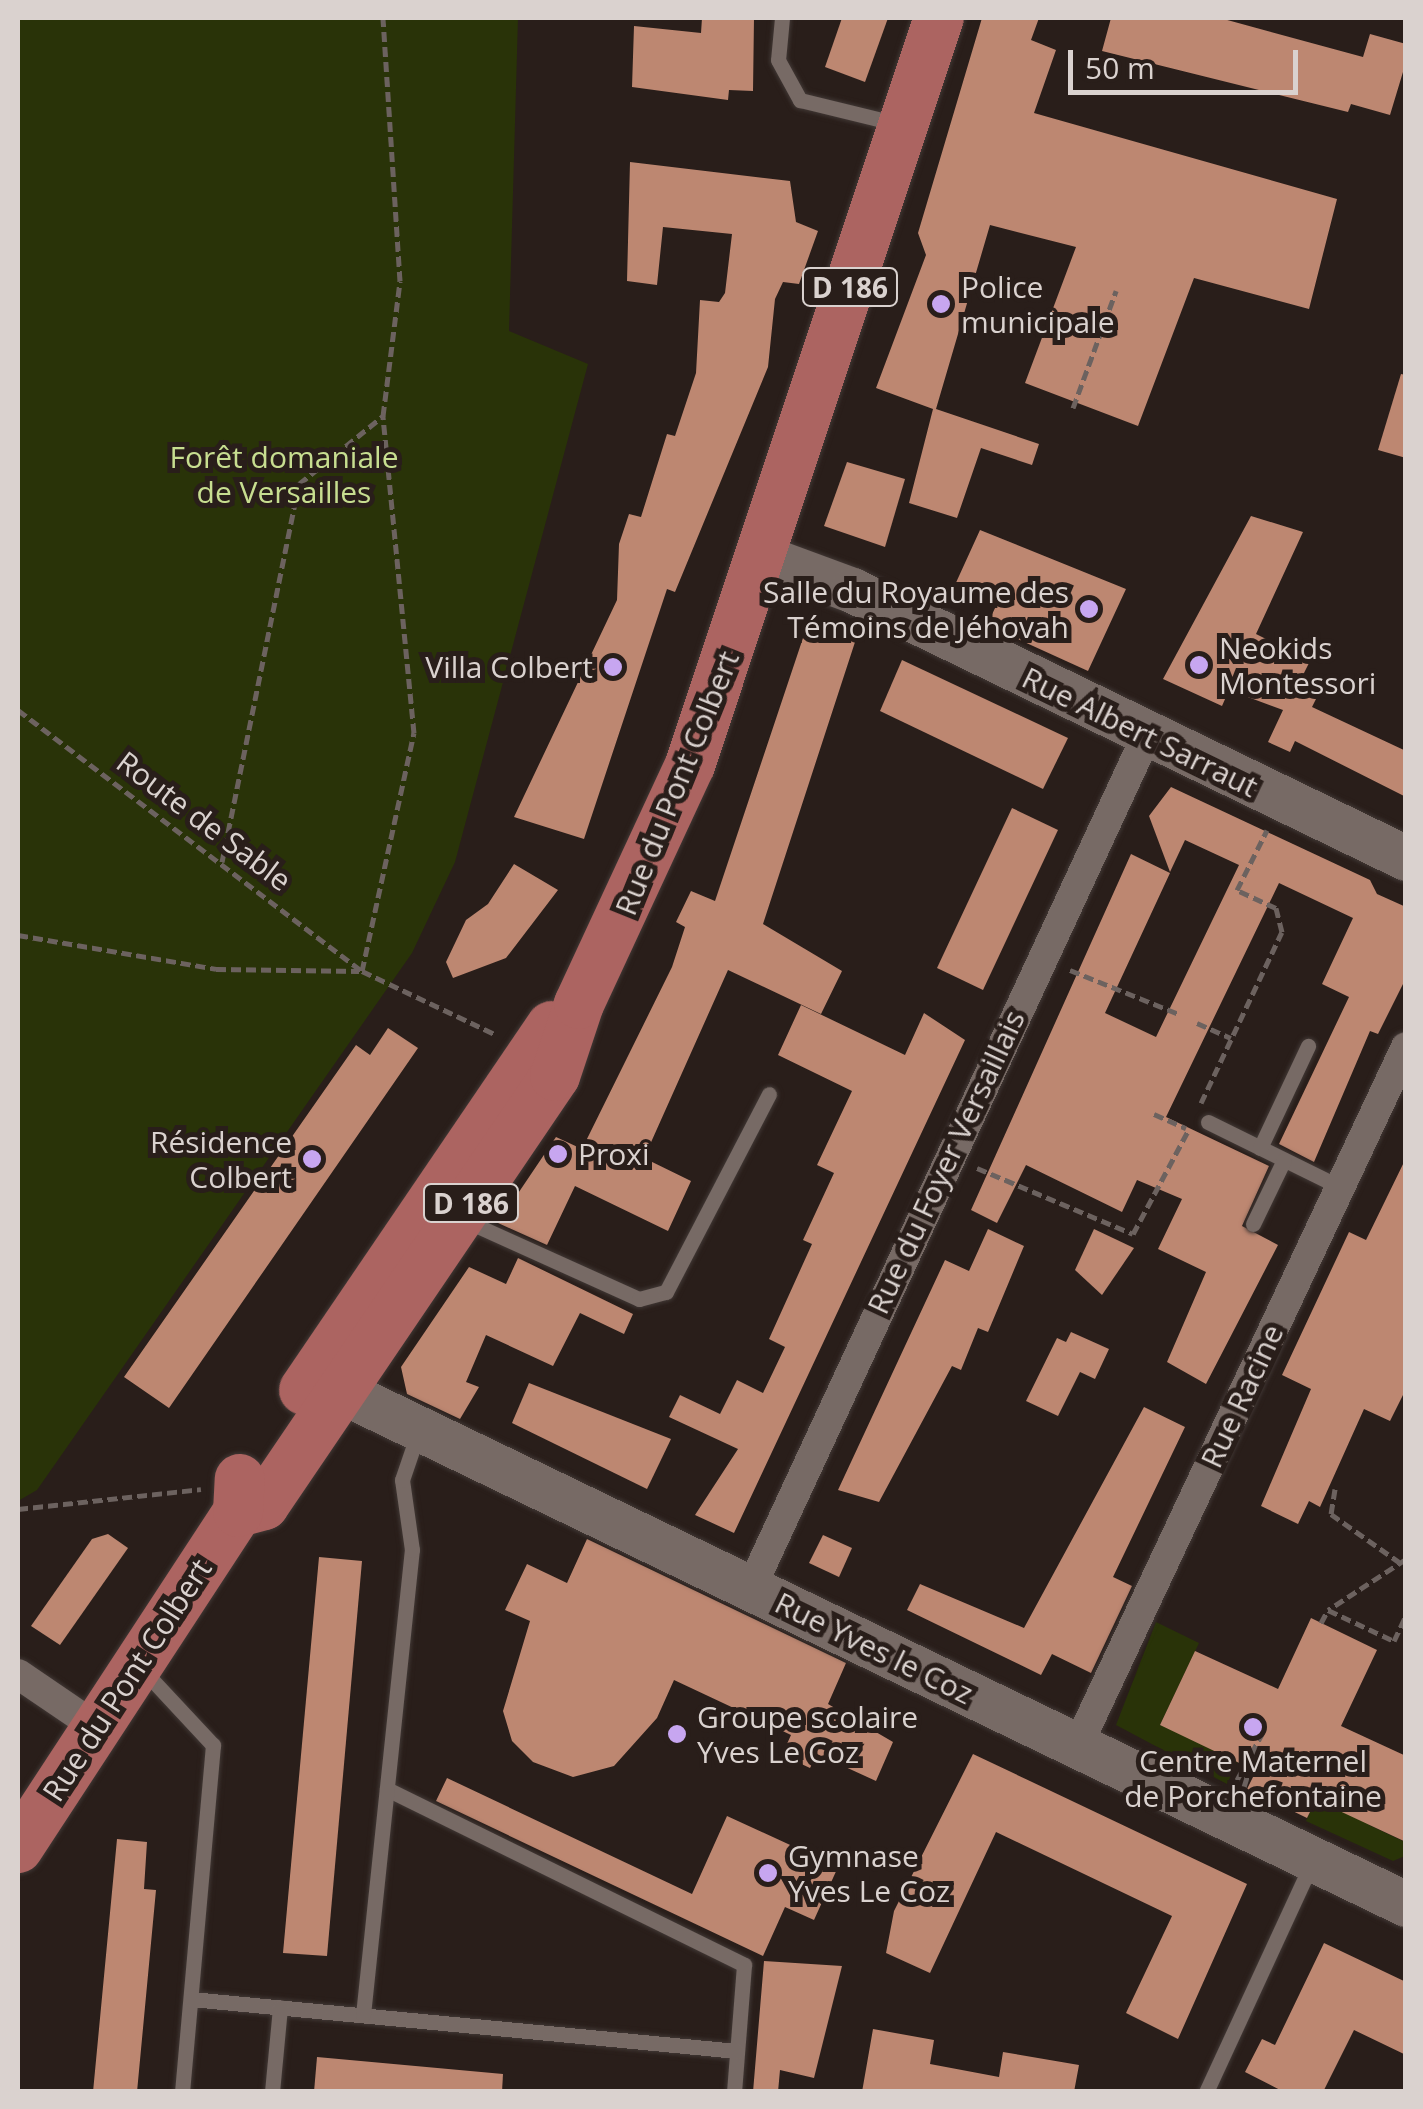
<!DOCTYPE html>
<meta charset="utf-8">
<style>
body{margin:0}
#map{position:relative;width:1423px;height:2109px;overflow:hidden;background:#291e1a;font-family:"Open Sans",sans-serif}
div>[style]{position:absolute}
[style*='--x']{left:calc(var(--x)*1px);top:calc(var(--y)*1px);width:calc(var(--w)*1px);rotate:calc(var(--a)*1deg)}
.green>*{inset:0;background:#293308}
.building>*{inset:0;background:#bd8771}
.path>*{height:5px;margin-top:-2.5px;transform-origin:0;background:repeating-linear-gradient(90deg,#6c625f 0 10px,transparent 0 15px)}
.roads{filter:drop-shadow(0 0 2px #413835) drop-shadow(0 0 2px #413835)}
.service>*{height:15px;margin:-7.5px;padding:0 7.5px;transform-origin:7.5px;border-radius:7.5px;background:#776a65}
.minor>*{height:30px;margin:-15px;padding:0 15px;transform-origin:15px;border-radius:15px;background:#776a65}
.secondary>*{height:45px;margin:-22.5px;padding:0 22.5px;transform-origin:22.5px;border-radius:22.5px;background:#776a65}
.primary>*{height:50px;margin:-25px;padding:0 25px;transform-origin:25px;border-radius:25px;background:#ac6461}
.dots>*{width:28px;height:28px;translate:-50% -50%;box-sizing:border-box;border:5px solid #291e1a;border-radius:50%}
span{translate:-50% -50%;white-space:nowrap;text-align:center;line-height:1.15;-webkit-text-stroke:10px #291e1a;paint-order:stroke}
.shield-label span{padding:2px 8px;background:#291e1a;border:2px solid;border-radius:8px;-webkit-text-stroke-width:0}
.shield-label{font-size:28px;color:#dad2cf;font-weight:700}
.poi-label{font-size:30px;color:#dad2cf}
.left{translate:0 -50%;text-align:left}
.right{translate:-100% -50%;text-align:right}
.park-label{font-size:30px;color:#c7de90}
.street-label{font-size:30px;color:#dad2cf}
.frame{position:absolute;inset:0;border:20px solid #dad2cf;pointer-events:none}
.scale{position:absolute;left:1068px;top:50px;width:230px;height:45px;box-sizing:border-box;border:5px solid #dad2cf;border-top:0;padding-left:12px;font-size:30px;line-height:35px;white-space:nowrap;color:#dad2cf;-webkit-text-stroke:8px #291e1a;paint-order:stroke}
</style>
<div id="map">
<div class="green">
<div style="clip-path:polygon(18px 18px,518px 18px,509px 331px,588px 364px,455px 862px,412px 953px,37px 1490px,18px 1501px)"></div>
<div style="clip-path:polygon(1156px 1622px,1199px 1643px,1160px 1725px,1207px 1737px,1204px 1746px,1237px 1762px,1227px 1784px,1116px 1725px)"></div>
<div style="clip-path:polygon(1331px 1767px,1369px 1825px,1405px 1842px,1405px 1856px,1393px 1861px,1306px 1821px)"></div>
</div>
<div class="building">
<div style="clip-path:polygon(702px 18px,754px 18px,753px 91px,729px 90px,728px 100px,632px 87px,634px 26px,701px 33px)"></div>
<div style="clip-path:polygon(842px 18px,888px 18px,865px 82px,825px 67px)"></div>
<div style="clip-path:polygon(982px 18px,1039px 18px,1031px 40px,1056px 50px,1034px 113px,1337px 199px,1309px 309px,1194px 278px,1138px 426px,1025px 383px,1076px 247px,990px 225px,936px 409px,1039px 444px,1032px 465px,981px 448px,957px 518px,909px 503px,933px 409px,876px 388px,926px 255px,918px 233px)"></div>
<div style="clip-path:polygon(1111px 18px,1220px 18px,1363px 57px,1370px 34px,1406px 44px,1406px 62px,1390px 115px,1351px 104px,1348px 112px,1102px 51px)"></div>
<div style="clip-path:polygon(630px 162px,790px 181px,796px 222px,818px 231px,799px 284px,783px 282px,775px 299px,768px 367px,675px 592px,667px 589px,584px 839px,514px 817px,617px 600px,619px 544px,629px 514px,641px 517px,667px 434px,675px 436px,696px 373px,700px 300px,719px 302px,725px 293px,732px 234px,663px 227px,657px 285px,627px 281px)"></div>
<div style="clip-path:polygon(1401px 374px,1406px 375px,1406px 458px,1378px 450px)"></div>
<div style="clip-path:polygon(847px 462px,905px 479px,885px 547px,824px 526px)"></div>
<div style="clip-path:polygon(1251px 516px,1303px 532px,1256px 634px,1310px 661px,1301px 679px,1321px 689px,1312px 707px,1406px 751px,1406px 797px,1295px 741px,1290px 752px,1268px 742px,1283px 710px,1229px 690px,1222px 706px,1163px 679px)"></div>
<div style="clip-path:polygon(980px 530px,1126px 589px,1088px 671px,987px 625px,996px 606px,954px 587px)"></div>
<div style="clip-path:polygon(808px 623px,856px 639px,763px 924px,842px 971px,821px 1014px,728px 970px,644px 1158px,691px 1181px,668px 1231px,575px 1186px,547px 1245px,498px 1223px,556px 1137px,582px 1149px,672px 967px,685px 927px,676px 922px,691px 891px,715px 901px)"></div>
<div style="clip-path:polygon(902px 660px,1068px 738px,1043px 789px,880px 711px)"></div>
<div style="clip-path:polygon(1171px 787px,1370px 880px,1377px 894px,1406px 907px,1406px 978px,1378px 1034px,1370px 1031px,1314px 1162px,1279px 1144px,1349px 997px,1322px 984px,1353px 918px,1279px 883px,1166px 1117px,1269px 1166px,1242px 1226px,1278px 1245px,1206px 1384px,1167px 1362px,1206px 1272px,1158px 1249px,1182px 1199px,1137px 1180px,1122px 1212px,1026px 1165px,997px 1223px,971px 1210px,1131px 854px,1170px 873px,1105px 1013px,1156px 1037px,1239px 865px,1185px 840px,1170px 872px,1149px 816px)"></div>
<div style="clip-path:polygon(1012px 808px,1058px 830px,983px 990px,937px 968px)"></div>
<div style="clip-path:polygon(514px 864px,558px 890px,506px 958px,453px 978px,446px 962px,466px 920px,488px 904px)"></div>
<div style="clip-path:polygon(801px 1005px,905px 1055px,924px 1013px,965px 1040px,734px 1533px,695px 1515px,738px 1449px,669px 1417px,680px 1395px,720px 1414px,737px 1380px,763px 1393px,785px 1347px,769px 1339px,812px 1244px,803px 1240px,834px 1173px,817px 1165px,852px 1091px,778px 1055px)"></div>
<div style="clip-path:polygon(388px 1028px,418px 1048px,169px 1408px,124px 1377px,356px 1045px,370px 1055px)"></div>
<div style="clip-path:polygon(1406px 1158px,1406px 1389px,1390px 1421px,1364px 1409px,1320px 1507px,1309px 1501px,1298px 1524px,1261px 1506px,1311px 1389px,1282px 1375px,1349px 1232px,1366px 1240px)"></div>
<div style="clip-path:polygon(988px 1229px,1024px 1246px,988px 1332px,978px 1328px,961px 1370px,952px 1366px,879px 1502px,838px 1490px,945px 1260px,969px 1271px)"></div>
<div style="clip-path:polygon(1094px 1229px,1134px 1248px,1102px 1295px,1075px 1270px)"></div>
<div style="clip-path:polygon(518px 1258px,633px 1314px,624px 1334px,580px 1313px,553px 1366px,486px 1335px,466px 1382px,479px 1387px,460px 1419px,407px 1394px,401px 1367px,469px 1267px,506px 1284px)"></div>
<div style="clip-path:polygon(1071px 1332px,1109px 1349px,1095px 1379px,1080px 1372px,1058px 1416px,1026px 1401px,1057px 1338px,1066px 1342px)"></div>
<div style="clip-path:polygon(529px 1383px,671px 1439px,647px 1489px,512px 1423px)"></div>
<div style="clip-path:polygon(1144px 1407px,1185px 1427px,1113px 1577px,1132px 1586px,1091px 1673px,1052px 1654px,1041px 1675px,907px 1610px,920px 1584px,1024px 1628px)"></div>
<div style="clip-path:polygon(108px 1534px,128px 1548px,60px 1645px,31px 1626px,92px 1539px)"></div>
<div style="clip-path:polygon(823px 1535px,852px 1548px,839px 1577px,809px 1563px)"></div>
<div style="clip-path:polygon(587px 1539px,846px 1663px,828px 1704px,893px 1742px,876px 1781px,817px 1754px,810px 1768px,782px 1755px,791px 1735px,674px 1680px,657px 1718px,614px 1766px,573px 1777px,533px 1762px,512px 1741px,503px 1711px,530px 1621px,505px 1610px,527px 1564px,567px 1583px)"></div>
<div style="clip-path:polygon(319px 1557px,362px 1561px,327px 1956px,283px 1953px)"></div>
<div style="clip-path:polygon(1311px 1618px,1377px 1650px,1341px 1726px,1406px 1756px,1406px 1842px,1316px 1800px,1307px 1818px,1247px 1789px,1256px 1771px,1160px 1725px,1195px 1651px,1278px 1689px)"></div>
<div style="clip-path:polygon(973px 1754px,1247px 1884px,1178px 2039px,1126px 2013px,1172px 1916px,996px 1832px,930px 1973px,886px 1953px,894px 1911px)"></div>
<div style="clip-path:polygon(447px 1778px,692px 1894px,727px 1816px,838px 1867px,814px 1920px,785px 1907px,763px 1956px,436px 1801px)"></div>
<div style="clip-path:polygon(117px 1839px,147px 1842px,144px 1889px,156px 1890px,137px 2092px,93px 2092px)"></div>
<div style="clip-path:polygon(1324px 1943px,1406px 1982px,1406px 2055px,1354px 2030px,1323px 2092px,1284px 2092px,1245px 2072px,1262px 2039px,1275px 2045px)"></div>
<div style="clip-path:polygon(764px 1961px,842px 1966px,814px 2078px,780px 2070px,778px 2092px,753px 2092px)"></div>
<div style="clip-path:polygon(873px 2029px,934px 2040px,930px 2064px,999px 2077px,1003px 2052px,1079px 2065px,1074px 2092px,862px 2092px)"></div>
<div style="clip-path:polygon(317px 2057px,503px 2074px,502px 2092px,314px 2092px)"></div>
</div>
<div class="path">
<div style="--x:1073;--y:408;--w:125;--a:-69.8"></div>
<div style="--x:18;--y:710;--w:432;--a:37.2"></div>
<div style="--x:362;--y:971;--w:149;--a:25.4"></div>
<div style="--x:222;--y:862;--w:386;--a:-78.5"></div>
<div style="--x:299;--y:484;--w:108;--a:-39"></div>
<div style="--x:383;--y:416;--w:136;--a:-82.8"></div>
<div style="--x:400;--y:281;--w:264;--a:-93.7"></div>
<div style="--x:18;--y:935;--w:201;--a:9.7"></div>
<div style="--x:216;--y:969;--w:143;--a:0.8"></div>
<div style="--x:1070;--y:970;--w:118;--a:22"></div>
<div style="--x:362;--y:971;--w:244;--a:-77.7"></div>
<div style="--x:414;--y:733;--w:319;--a:-95.6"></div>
<div style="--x:1197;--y:1023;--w:37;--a:24"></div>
<div style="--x:1201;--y:1103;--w:189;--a:-64.7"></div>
<div style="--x:1282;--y:932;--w:25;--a:-104"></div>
<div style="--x:1276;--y:908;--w:43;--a:-155.2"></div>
<div style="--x:1237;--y:890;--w:67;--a:-63.4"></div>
<div style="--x:1154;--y:1114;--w:35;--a:24"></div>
<div style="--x:977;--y:1168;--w:169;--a:22.9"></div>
<div style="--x:1133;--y:1234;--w:117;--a:-61.9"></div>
<div style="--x:1406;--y:1439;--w:97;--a:90"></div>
<div style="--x:1335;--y:1489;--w:25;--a:99"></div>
<div style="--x:1331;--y:1514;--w:83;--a:35.2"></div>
<div style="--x:18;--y:1509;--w:184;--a:-6.2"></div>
<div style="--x:1406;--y:1559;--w:93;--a:146.8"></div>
<div style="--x:1328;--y:1610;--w:73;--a:25.2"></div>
<div style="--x:1394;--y:1641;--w:29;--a:-65"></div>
<div style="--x:1321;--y:1623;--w:15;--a:-62"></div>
<div style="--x:1237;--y:1780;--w:52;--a:-61.5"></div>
<div style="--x:1244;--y:1787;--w:39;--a:-73"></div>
</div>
<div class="roads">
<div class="service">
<div style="--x:782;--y:18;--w:42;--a:95.4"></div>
<div style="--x:778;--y:60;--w:46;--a:61.2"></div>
<div style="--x:800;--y:100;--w:97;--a:13.7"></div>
<div style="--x:1208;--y:1122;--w:147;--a:26.2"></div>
<div style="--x:1260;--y:1148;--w:113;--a:-64.8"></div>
<div style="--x:464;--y:1220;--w:192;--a:24.3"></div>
<div style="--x:639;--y:1299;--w:28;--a:-15"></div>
<div style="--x:666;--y:1292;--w:223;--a:-62.5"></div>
<div style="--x:1253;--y:1224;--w:71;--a:-64.2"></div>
<div style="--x:143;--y:1670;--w:103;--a:47"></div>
<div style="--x:213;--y:1745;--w:348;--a:95.1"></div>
<div style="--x:387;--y:1789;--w:398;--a:26.2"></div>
<div style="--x:744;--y:1965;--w:127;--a:94.5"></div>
<div style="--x:191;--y:1999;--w:548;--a:5.44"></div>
<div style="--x:363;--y:2015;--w:468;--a:-84"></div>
<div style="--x:412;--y:1550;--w:71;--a:-98.1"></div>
<div style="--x:402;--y:1480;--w:50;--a:-71.2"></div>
<div style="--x:272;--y:2092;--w:85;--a:-84.6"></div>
<div style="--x:1206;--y:2092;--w:252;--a:-65.2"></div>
</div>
<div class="minor">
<div style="--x:751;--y:1588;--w:938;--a:-65.1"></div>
<div style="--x:18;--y:1674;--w:94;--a:34.2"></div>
<div style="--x:1078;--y:1745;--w:771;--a:-64.83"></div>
</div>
<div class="secondary">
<div style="--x:765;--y:558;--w:93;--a:20.2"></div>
<div style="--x:852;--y:590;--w:615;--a:25.82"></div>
<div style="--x:343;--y:1392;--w:1180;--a:25.72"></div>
</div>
<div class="primary">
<div style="--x:304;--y:1390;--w:440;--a:-55.8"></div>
<div style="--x:238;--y:1512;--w:27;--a:-15"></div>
<div style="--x:264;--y:1505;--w:518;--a:-55.85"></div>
<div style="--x:555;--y:1076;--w:76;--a:-71.6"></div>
<div style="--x:579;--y:1004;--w:264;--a:-65.1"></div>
<div style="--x:690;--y:765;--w:787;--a:-71.57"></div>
<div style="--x:18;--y:1848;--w:402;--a:-56.8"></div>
<div style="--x:238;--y:1512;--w:33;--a:-87"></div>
</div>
</div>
<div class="dots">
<div style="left:941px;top:304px;background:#c7a6f0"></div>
<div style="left:1089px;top:609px;background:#c7a6f0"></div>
<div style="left:1199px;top:665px;background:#c7a6f0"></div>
<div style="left:613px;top:667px;background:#c7a6f0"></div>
<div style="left:558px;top:1154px;background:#c7a6f0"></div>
<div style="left:312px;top:1159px;background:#c7a6f0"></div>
<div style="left:1253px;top:1727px;background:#c7a6f0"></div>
<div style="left:677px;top:1734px;background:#c7a6f0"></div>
<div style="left:768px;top:1873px;background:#c7a6f0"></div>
</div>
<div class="shield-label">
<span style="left:850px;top:287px">D 186</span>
<span style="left:471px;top:1203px">D 186</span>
</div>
<div class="poi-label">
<span class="left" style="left:961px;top:304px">Police<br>municipale</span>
<span class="right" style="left:1069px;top:609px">Salle du Royaume des<br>Témoins de Jéhovah</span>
<span class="left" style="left:1219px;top:665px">Neokids<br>Montessori</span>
<span class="right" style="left:593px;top:667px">Villa Colbert</span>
<span class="right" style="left:292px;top:1159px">Résidence<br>Colbert</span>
<span class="left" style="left:578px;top:1154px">Proxi</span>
<span class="left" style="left:697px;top:1734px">Groupe scolaire<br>Yves Le Coz</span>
<span style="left:1253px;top:1778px">Centre Maternel<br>de Porchefontaine</span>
<span class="left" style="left:788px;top:1873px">Gymnase<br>Yves Le Coz</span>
</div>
<div class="park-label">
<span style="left:284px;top:474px">Forêt domaniale<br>de Versailles</span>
</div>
<div class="street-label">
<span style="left:1140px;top:732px;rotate:26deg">Rue Albert Sarraut</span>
<span style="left:677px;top:783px;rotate:-68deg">Rue du Pont Colbert</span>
<span style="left:204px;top:821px;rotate:37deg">Route de Sable</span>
<span style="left:946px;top:1162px;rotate:-65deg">Rue du Foyer Versaillais</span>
<span style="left:1242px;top:1396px;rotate:-65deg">Rue Racine</span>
<span style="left:874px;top:1648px;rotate:26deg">Rue Yves le Coz</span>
<span style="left:127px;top:1680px;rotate:-57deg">Rue du Pont Colbert</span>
</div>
<div class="frame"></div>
<div class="scale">50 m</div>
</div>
